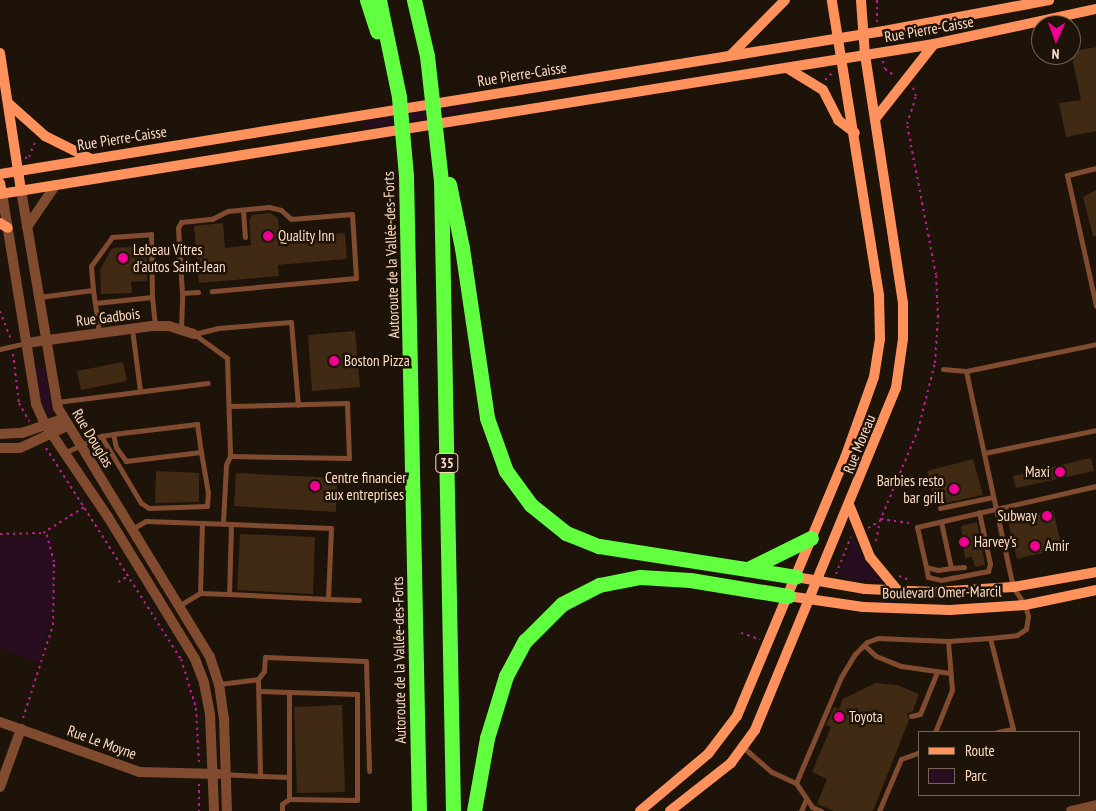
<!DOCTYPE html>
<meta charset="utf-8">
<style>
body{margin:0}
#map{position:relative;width:1096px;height:811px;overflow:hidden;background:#1d1309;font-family:"PT Sans Narrow",sans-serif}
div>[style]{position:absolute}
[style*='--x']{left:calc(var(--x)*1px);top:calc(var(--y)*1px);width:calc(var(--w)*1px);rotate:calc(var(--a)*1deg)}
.green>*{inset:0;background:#280c20}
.building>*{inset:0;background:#402a14}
.path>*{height:2px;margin-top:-1px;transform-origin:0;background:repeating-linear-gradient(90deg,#b82094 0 2.5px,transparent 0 6.5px)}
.lane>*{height:5px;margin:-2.5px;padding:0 2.5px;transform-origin:2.5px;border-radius:2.5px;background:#814b2f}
.street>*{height:10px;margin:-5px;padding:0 5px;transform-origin:5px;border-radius:5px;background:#814b2f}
.secondary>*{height:10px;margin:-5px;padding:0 5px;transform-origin:5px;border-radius:5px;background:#ff925c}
.highway>*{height:15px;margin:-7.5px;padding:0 7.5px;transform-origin:7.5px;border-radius:7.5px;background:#62ff40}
.dots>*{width:14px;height:14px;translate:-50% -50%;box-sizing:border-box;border:2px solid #1d1309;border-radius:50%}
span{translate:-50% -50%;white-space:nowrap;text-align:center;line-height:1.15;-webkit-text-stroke:5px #1d1309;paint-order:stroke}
.shield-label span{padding:1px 4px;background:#1d1309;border:1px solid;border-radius:4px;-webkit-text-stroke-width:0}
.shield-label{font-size:14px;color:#ffddc5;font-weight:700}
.street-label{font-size:15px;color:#ffddc5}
.poi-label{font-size:15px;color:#ffddc5}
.left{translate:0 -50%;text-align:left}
.right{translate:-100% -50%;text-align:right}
.legend{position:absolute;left:918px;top:731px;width:162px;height:65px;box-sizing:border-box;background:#1d1309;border:1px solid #776454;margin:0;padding:6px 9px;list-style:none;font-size:15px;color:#ffddc5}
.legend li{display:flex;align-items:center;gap:10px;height:25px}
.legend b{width:25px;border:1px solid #776454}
.north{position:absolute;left:1031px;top:15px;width:50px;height:50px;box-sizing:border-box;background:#1d1309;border:1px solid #776454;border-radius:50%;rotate:182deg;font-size:14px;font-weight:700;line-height:20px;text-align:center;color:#ffddc5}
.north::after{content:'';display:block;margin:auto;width:18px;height:22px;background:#f00090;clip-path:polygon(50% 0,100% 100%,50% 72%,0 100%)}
</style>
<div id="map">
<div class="green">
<div style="clip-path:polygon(469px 105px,470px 111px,365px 129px,364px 121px)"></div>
<div style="clip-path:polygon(44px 367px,53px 413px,48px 416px,39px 393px,36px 368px)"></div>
<div style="clip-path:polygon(0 537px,52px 537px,55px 601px,39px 663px,0 649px)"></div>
<div style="clip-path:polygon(854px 537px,864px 560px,882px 580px,880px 582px,839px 577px)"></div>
</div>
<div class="building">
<div style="clip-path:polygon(1096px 47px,1096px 131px,1066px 137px,1059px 103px,1081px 100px,1071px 52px)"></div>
<div style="clip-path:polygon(1096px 190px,1096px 236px,1093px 236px,1083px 197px)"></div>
<div style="clip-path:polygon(270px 213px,278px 218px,280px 239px,345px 233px,347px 259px,278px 265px,279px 276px,199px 283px,194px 226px,223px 223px,225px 248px,251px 245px,249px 221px,252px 215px)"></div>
<div style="clip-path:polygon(147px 246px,147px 281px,131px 282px,132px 293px,101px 294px,100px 270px,112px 248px)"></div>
<div style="clip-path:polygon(355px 331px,360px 387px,312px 391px,308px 335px)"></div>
<div style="clip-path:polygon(123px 362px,127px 381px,81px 390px,77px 371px)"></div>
<div style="clip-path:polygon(1091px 458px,1094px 471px,1016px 488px,1013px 476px)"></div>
<div style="clip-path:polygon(973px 459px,983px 495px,936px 505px,927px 471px)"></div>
<div style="clip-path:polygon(156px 471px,199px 473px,199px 502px,155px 503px)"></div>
<div style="clip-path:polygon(236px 473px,337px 478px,336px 512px,234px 506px)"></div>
<div style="clip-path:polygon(1053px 510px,1062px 548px,1017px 559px,1008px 521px)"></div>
<div style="clip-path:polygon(977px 522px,985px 565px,975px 567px,972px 557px,965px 558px,961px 526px)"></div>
<div style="clip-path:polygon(240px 534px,315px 537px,313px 594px,237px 590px)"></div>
<div style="clip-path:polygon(875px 683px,897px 685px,919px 694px,913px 711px,907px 714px,909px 720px,873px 811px,834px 811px,817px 804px,827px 779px,812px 772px,831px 727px,826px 725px,834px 707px,839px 709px,843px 699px)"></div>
<div style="clip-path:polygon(342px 705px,345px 792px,297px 793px,294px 707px)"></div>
</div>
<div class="path">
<div style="--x:877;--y:0;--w:22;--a:90"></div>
<div style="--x:883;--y:61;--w:8;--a:76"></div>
<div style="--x:885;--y:69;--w:12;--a:35"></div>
<div style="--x:825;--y:80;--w:13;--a:-45"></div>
<div style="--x:25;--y:158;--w:4;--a:-14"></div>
<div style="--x:29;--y:157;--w:16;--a:-68"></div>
<div style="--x:0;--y:311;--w:30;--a:69"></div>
<div style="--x:13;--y:354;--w:49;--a:83"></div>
<div style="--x:19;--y:403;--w:21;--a:61"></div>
<div style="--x:46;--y:448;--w:250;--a:57.4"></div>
<div style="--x:181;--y:659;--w:51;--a:73"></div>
<div style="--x:196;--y:708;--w:56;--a:86.9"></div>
<div style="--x:881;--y:519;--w:29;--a:8"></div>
<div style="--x:868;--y:528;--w:14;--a:-30"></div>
<div style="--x:880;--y:521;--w:99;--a:-67.3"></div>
<div style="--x:918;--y:430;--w:69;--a:-75.8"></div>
<div style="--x:935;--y:363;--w:46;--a:-86.3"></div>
<div style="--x:938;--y:317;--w:42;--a:-92.7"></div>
<div style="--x:936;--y:275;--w:154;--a:-100.9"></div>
<div style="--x:907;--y:124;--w:29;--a:-72"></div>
<div style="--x:916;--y:96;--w:9;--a:-111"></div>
<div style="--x:0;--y:534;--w:43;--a:-1.3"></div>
<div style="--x:43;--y:533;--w:49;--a:-32.4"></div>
<div style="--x:876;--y:541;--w:20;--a:-79"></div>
<div style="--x:836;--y:574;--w:40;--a:-68"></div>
<div style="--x:899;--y:576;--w:11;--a:22"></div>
<div style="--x:118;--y:582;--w:13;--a:-29"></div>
<div style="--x:741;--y:633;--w:20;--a:18"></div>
<div style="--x:23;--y:718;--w:98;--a:-72.1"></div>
<div style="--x:53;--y:625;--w:63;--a:-89.1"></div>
<div style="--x:54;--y:562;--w:31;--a:-105"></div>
<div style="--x:199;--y:784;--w:27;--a:90"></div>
</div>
<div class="lane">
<div style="--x:1096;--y:168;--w:30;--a:166"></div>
<div style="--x:1067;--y:175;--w:134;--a:77.5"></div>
<div style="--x:243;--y:210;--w:27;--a:86"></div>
<div style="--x:93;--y:290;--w:24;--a:-95"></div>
<div style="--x:91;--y:266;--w:36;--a:-54"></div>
<div style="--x:112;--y:237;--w:39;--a:-4"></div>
<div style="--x:151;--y:234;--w:63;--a:89.1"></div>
<div style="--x:152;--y:297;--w:57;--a:174"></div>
<div style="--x:198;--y:292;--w:16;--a:176"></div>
<div style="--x:182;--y:293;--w:65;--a:-93.5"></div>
<div style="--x:178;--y:228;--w:7;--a:-63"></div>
<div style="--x:181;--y:222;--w:31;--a:-6"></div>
<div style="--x:212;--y:219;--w:18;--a:-27"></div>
<div style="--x:228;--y:211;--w:41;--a:-5.6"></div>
<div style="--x:269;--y:207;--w:12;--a:14"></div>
<div style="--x:281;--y:210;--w:13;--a:42"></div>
<div style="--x:291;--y:219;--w:61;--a:-4.7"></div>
<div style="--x:352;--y:214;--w:64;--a:86.4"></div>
<div style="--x:356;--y:278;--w:145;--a:174.8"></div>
<div style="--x:39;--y:297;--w:54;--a:-7.4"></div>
<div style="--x:93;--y:290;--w:42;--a:81.9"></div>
<div style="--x:152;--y:297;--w:29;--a:84"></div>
<div style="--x:132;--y:329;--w:63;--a:82.6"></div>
<div style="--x:181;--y:330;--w:37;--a:-88"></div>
<div style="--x:194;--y:334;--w:41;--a:36"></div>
<div style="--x:227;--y:358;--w:98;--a:88.2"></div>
<div style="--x:230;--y:456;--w:10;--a:114"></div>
<div style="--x:226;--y:465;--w:58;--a:93"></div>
<div style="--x:194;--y:334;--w:25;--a:-14"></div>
<div style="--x:218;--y:328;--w:73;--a:-4.7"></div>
<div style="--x:291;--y:322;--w:83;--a:85.2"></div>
<div style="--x:0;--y:349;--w:27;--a:-13"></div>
<div style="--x:943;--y:369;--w:23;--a:5"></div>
<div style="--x:57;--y:402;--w:152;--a:-7.2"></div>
<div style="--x:101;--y:436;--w:78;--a:59.2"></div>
<div style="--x:141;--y:503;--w:9;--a:32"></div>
<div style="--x:149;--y:508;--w:58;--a:-2"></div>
<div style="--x:207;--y:506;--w:13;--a:-86"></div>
<div style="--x:208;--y:493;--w:42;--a:-99.7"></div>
<div style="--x:66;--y:452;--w:38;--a:-25"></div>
<div style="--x:101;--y:436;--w:12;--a:-9"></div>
<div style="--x:113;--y:434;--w:85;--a:-6.8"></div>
<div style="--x:197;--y:424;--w:28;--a:82"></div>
<div style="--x:201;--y:452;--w:76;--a:173.2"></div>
<div style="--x:126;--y:461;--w:17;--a:-126"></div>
<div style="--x:116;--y:447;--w:13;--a:-103"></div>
<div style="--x:984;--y:453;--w:114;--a:-11.6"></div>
<div style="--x:230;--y:456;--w:119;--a:1"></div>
<div style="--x:349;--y:458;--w:55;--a:-92.1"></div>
<div style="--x:347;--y:403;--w:117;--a:178.5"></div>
<div style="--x:940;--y:508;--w:54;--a:-11.7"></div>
<div style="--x:941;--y:522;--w:47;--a:77.7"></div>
<div style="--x:951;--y:568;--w:13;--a:171"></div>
<div style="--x:938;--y:570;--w:12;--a:-166"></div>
<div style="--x:926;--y:567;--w:41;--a:-102.7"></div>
<div style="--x:917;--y:527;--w:184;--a:-12.9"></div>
<div style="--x:132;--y:529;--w:16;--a:-30"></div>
<div style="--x:146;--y:521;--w:85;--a:2"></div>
<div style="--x:231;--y:524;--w:70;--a:91.6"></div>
<div style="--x:229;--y:594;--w:29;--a:-178"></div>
<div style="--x:200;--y:593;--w:23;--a:149"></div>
<div style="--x:926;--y:567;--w:10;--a:79"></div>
<div style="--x:928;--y:577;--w:13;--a:13"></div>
<div style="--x:941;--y:580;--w:48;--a:-10.8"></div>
<div style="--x:988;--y:571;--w:7;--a:-74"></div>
<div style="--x:990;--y:564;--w:53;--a:-101.9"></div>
<div style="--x:951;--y:568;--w:13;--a:-4"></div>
<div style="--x:200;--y:593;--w:70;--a:-88.4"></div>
<div style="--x:229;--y:594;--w:99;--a:2.9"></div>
<div style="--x:328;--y:599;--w:71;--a:-87.6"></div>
<div style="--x:331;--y:528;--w:100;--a:-177.7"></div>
<div style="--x:328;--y:599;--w:31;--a:2"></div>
<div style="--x:990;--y:638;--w:94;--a:75.8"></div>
<div style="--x:1013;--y:729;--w:16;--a:169"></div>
<div style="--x:864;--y:645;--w:16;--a:43"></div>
<div style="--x:876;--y:656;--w:27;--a:22"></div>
<div style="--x:901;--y:666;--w:50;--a:8"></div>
<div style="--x:258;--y:679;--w:10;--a:-53"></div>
<div style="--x:264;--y:671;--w:14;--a:-86"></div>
<div style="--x:265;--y:657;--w:101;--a:2.3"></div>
<div style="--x:366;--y:661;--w:110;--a:88.4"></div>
<div style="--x:219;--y:684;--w:39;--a:-7"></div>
<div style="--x:258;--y:679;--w:97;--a:88.8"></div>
<div style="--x:260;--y:776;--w:34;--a:-177"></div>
<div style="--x:259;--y:691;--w:30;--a:2"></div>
<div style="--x:289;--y:692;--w:85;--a:90"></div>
<div style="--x:289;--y:777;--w:29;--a:-178"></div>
<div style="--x:289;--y:692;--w:68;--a:1.7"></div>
<div style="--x:357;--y:694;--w:106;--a:90"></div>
<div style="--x:357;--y:800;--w:68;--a:-179.2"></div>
<div style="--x:289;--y:799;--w:22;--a:-90"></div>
<div style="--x:911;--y:716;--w:9;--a:-13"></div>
<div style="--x:920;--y:714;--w:45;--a:-68"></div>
<div style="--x:935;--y:732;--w:45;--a:-68"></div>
<div style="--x:952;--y:690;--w:49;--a:-94.7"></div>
<div style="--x:744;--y:748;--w:37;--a:41"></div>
<div style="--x:772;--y:772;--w:26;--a:25"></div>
<div style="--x:796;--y:783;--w:115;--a:-67"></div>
<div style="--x:841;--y:677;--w:27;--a:-59"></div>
<div style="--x:855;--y:654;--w:17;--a:-45"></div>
<div style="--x:867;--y:642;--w:12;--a:-20"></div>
<div style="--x:878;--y:638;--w:70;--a:2.5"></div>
<div style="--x:948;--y:641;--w:42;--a:-4.1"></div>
<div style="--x:990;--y:638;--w:27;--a:-6"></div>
<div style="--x:1017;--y:635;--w:11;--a:-34"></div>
<div style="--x:1026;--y:629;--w:13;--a:-81"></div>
<div style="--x:1028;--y:616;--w:11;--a:-105"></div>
<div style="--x:1025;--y:605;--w:22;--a:-124"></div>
<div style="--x:1013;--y:587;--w:221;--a:-102.3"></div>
<div style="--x:966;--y:371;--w:133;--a:-11.7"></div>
<div style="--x:796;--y:783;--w:29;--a:56"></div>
<div style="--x:812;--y:807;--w:10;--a:24"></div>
<div style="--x:282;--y:811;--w:7;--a:-90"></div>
<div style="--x:282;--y:804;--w:9;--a:-36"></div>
<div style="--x:801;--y:811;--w:13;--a:-67"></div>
<div style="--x:879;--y:811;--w:56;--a:-67.1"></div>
<div style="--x:901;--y:759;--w:20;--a:-20"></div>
</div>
<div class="street">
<div style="--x:21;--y:190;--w:221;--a:80.4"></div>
<div style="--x:58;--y:408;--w:292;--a:58.6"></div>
<div style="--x:210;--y:657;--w:28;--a:72"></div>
<div style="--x:219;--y:684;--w:34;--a:82"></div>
<div style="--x:224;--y:718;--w:93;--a:88.2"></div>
<div style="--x:2;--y:193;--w:214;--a:80.8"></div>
<div style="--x:36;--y:404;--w:22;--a:66"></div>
<div style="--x:45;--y:424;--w:112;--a:55.9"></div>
<div style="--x:108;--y:517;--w:167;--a:58.5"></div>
<div style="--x:195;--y:659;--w:26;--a:69"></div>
<div style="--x:204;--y:683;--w:32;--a:79"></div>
<div style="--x:210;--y:714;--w:97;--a:87.6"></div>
<div style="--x:27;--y:227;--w:50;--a:-55.7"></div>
<div style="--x:26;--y:343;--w:127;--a:-7.7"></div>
<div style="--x:152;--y:326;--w:17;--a:0"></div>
<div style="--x:169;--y:326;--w:26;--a:18"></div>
<div style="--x:0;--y:434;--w:22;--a:-3"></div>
<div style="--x:22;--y:433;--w:43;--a:-18.9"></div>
<div style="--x:0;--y:448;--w:20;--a:0"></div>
<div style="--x:20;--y:448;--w:52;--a:-25.1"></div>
<div style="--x:0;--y:722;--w:149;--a:19.7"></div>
<div style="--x:140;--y:772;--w:78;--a:1.5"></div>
<div style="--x:0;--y:787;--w:62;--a:-70.1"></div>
<div style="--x:1071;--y:811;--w:26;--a:-13"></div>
</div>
<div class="secondary">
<div style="--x:0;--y:53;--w:139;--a:81.3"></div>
<div style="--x:731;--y:55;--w:77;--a:-45.5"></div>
<div style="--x:787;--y:68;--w:42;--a:31.4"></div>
<div style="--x:823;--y:90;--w:34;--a:63"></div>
<div style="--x:838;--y:120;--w:21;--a:37"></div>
<div style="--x:8;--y:103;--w:50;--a:41.7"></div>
<div style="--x:45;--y:136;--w:51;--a:26.6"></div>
<div style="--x:875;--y:119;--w:95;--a:-51.8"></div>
<div style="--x:0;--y:174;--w:895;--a:-9.19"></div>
<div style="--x:884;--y:31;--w:168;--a:-10.6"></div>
<div style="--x:0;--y:183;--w:10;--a:79"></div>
<div style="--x:0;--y:194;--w:946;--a:-9.12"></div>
<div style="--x:934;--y:44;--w:166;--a:-12.2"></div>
<div style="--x:0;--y:223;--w:9;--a:32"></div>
<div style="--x:850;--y:507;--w:54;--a:68.2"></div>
<div style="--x:870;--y:557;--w:44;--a:50.5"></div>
<div style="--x:796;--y:577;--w:70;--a:9.9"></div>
<div style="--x:865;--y:589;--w:69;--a:2.5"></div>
<div style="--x:934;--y:592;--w:79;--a:-3.6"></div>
<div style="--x:1013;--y:587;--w:84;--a:-10.2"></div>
<div style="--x:788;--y:596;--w:76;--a:8.3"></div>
<div style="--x:863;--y:607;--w:87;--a:2"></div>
<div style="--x:950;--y:610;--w:75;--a:-3.8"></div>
<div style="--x:1025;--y:605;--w:73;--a:-11.9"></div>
<div style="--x:640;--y:811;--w:89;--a:-40"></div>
<div style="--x:708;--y:754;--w:48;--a:-52.7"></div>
<div style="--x:737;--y:716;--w:280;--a:-67.3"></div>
<div style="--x:845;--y:458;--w:86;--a:-70.3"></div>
<div style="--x:874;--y:377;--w:38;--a:-81"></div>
<div style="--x:880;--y:339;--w:44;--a:-91.3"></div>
<div style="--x:879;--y:295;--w:299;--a:-99.1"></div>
<div style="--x:670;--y:811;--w:78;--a:-38.2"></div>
<div style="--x:731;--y:763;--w:41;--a:-54"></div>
<div style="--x:755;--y:730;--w:370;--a:-67.6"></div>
<div style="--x:896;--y:388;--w:49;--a:-81.9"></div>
<div style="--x:903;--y:339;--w:36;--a:-90"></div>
<div style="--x:903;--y:303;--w:251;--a:-98.7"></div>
<div style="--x:865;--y:55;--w:55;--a:-94.2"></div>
</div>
<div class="highway">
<div style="--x:367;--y:0;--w:33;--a:72"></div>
<div style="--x:379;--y:0;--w:99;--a:78.3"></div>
<div style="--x:399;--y:97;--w:79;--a:84.9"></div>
<div style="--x:406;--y:176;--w:635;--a:88.83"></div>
<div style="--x:414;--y:0;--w:57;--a:76.9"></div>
<div style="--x:427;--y:56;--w:125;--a:83.6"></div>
<div style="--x:441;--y:180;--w:631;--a:88.91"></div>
<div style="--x:449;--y:184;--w:65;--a:78.5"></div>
<div style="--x:462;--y:248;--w:172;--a:81.6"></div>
<div style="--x:487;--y:418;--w:56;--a:70.3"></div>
<div style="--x:506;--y:471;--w:42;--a:53.7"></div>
<div style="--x:531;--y:505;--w:45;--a:38.7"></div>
<div style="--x:566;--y:533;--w:35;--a:22"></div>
<div style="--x:599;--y:546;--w:199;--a:8.9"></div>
<div style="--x:748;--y:569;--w:70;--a:-26.2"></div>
<div style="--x:474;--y:811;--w:74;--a:-79.9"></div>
<div style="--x:487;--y:738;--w:65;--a:-73"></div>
<div style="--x:506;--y:676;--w:40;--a:-62"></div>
<div style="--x:525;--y:641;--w:52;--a:-45"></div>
<div style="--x:562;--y:604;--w:42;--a:-27.2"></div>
<div style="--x:599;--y:585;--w:42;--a:-11"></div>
<div style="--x:640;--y:577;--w:50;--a:3.4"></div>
<div style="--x:690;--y:580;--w:99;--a:9.3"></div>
</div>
<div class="dots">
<div style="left:268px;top:236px;background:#f00090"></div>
<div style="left:123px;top:258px;background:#f00090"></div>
<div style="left:334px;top:361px;background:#f00090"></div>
<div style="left:1060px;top:472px;background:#f00090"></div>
<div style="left:315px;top:486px;background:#f00090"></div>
<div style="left:954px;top:489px;background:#f00090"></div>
<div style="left:1047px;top:516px;background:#f00090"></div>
<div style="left:964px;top:542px;background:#f00090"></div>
<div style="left:1035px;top:546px;background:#f00090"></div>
<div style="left:839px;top:717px;background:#f00090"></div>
</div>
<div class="shield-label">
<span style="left:447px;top:463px">35</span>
</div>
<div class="street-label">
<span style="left:929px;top:29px;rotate:-10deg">Rue Pierre-Caisse</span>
<span style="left:522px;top:74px;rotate:-9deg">Rue Pierre-Caisse</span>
<span style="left:122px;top:138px;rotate:-9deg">Rue Pierre-Caisse</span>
<span style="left:391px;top:255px;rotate:-92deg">Autoroute de la Vallée-des-Forts</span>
<span style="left:108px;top:317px;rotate:-7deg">Rue Gadbois</span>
<span style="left:93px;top:438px;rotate:59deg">Rue Douglas</span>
<span style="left:859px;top:444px;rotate:-68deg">Rue Moreau</span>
<span style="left:942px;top:592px;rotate:-1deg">Boulevard Omer-Marcil</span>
<span style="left:399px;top:660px;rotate:-91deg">Autoroute de la Vallée-des-Forts</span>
<span style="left:102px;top:742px;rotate:20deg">Rue Le Moyne</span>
</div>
<div class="poi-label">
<span class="left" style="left:278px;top:236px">Quality Inn</span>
<span class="left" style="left:133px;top:258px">Lebeau Vitres<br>d'autos Saint-Jean</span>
<span class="left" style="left:344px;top:361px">Boston Pizza</span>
<span class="right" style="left:1050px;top:472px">Maxi</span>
<span class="left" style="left:325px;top:486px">Centre financier<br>aux entreprises</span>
<span class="right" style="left:944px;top:489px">Barbies resto<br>bar grill</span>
<span class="right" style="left:1037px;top:516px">Subway</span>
<span class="left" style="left:974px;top:542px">Harvey's</span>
<span class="left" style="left:1045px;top:546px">Amir</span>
<span class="left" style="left:849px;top:717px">Toyota</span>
</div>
<ul class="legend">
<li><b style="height:6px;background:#ff925c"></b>Route</li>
<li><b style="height:14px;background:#280c20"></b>Parc</li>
</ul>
<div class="north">N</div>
</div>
